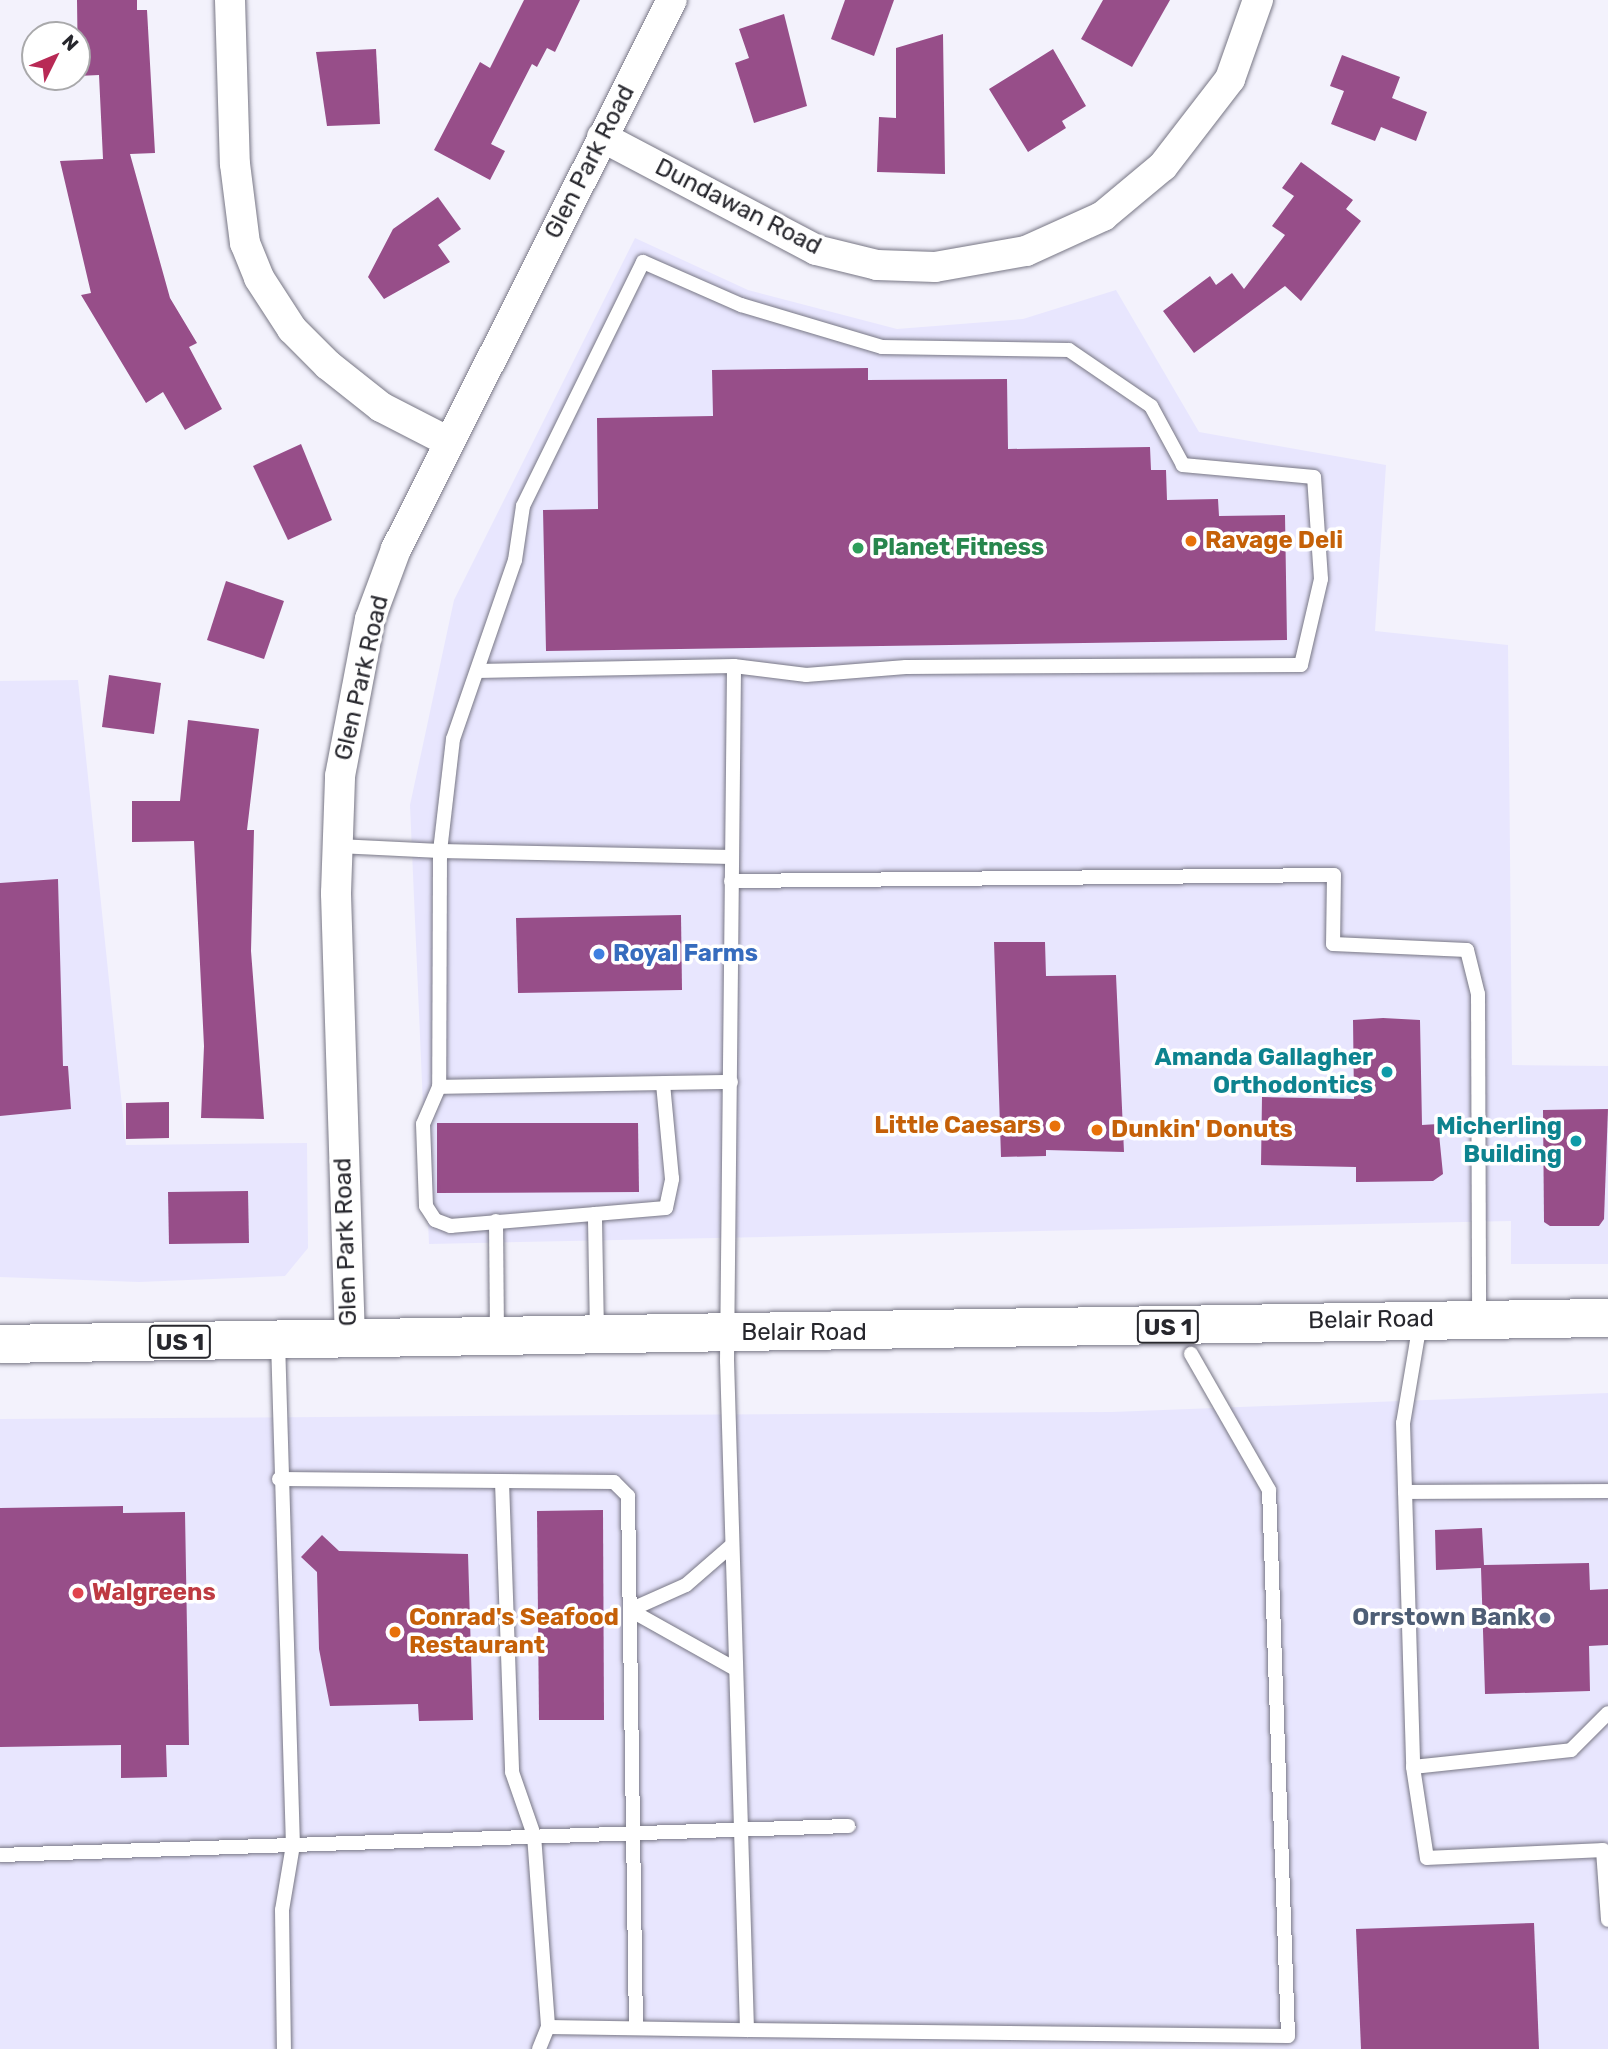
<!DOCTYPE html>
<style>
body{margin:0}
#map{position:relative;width:1608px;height:2049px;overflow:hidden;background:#f3f2fc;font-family:Rubik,sans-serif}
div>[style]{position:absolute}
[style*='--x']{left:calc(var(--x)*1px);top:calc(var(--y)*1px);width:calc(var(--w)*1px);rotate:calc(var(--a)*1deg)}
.built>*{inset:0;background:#e8e6fe}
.building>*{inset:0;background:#974e89}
.roads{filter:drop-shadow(0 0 2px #787785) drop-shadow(0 0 2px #787785)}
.lane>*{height:14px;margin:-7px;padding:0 7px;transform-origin:7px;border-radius:7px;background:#fff}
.street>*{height:30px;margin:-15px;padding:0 15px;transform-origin:15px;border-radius:15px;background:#fff}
.highway>*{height:38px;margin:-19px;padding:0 19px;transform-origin:19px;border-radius:19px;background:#fff}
.dots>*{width:19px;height:19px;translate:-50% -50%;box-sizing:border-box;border:4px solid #fff;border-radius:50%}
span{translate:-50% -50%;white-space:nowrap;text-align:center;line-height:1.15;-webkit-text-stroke:7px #fff;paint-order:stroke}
.shield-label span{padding:2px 5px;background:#fff;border:2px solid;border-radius:5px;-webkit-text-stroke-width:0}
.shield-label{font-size:23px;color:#27272d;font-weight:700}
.street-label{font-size:24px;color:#27272d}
.food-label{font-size:24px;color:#c56008;font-weight:700}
.left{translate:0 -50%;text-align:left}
.right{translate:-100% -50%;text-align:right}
.leisure-label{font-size:24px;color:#27864d;font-weight:700}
.shop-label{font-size:24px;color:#366cbe;font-weight:700}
.culture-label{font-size:24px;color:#0d838f;font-weight:700}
.health-label{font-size:24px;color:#be3a42;font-weight:700}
.service-label{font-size:24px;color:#4e5e75;font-weight:700}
.north{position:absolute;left:21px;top:21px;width:70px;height:70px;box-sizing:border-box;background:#fff;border:2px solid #a9a9ab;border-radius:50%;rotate:47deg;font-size:19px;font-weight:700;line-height:28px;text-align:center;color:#27272d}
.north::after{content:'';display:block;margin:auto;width:24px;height:32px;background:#b82955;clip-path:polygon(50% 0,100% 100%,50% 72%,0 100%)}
</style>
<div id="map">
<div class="built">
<div style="clip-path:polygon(635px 238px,748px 290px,897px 329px,1023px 319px,1116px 290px,1199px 432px,1386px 465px,1375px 631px,1508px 645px,1512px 1065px,1608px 1066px,1608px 1264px,1511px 1264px,1511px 1221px,429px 1244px,410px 805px,454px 600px)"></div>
<div style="clip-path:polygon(78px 680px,126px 1145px,307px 1143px,308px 1248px,285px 1276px,139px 1282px,0 1277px,0 681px)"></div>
<div style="clip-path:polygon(1608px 1393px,1608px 2049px,0 2049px,0 1419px,1112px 1412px)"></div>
</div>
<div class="building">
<div style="clip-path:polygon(77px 0,137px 0,137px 10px,147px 10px,155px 153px,130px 154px,170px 298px,197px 343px,189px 347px,222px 409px,185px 430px,163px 392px,146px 403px,81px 295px,91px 293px,60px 161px,103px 159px,99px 75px,78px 76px)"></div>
<div style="clip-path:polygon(524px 0,580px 0,555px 52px,547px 48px,537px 67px,532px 64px,491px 144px,505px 151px,490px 180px,434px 150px,480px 62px,490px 68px)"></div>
<div style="clip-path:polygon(845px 0,894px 0,874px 56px,831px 39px)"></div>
<div style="clip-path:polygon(1103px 0,1170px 0,1132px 67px,1081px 39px)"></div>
<div style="clip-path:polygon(784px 14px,807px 106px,754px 123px,735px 63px,749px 58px,739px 29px)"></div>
<div style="clip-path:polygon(943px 34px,945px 174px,877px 172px,879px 117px,896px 118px,896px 48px)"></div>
<div style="clip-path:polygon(376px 49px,380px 124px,327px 126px,316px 52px)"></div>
<div style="clip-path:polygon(1053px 49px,1086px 106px,1062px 121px,1066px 128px,1028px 152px,989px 89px)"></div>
<div style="clip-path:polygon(1342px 55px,1400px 77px,1392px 98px,1427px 112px,1416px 141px,1381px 127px,1375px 141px,1331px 124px,1344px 91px,1330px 86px)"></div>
<div style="clip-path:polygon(1301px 162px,1353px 200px,1346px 209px,1361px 221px,1301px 301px,1285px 286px,1194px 353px,1163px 311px,1210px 276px,1216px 285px,1232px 273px,1244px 289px,1285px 235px,1272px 226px,1294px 196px,1282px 188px)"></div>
<div style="clip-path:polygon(438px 197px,461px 229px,438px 245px,450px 262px,384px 299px,368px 277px,393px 229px)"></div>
<div style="clip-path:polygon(868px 368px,868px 380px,1007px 379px,1008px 449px,1150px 447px,1151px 470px,1166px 470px,1167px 500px,1218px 499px,1219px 516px,1285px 515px,1287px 640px,546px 651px,543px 510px,598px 509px,597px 418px,713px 416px,712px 370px)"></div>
<div style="clip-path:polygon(301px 444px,332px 520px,288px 540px,253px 466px)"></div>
<div style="clip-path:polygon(226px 581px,284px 601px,264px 659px,207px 640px)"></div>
<div style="clip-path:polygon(109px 675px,161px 683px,154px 734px,102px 727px)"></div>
<div style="clip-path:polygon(188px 720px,259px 729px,247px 830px,254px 830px,251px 951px,264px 1119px,201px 1118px,204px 1046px,194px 841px,132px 842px,132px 801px,180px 801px)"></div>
<div style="clip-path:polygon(58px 879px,63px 1066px,68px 1066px,71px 1109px,0 1116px,0 883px)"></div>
<div style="clip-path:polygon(681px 915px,682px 990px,518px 993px,516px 918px)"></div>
<div style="clip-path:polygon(994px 942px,1045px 942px,1046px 976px,1116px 975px,1124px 1152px,1046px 1150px,1046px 1156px,1001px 1157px)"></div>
<div style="clip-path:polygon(1383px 1018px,1420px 1020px,1422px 1125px,1438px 1124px,1443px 1174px,1433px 1181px,1356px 1182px,1356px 1167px,1261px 1165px,1262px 1097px,1354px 1099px,1353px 1020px)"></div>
<div style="clip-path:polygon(169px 1102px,169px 1138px,126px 1139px,126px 1103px)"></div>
<div style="clip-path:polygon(1608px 1109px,1604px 1219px,1599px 1226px,1550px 1226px,1544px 1222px,1543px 1110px)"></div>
<div style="clip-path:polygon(437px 1123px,638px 1123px,639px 1192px,437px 1193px)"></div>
<div style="clip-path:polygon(248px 1191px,249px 1243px,169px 1244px,168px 1192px)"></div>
<div style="clip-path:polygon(123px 1506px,123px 1513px,185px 1512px,189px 1745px,166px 1745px,167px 1777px,121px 1778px,121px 1745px,0 1747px,0 1508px)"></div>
<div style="clip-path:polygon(603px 1510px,604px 1720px,539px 1720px,537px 1511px)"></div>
<div style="clip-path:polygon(1482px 1528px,1484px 1565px,1589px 1563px,1590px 1590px,1608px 1589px,1608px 1645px,1589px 1646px,1590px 1691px,1485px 1694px,1481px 1568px,1436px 1570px,1435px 1530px)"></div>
<div style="clip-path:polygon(322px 1535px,339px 1551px,468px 1554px,473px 1720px,419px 1721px,418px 1704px,330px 1706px,319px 1649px,317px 1572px,301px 1557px)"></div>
<div style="clip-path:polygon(1534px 1923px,1539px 2049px,1361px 2049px,1356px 1929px)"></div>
</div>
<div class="roads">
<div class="lane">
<div style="--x:477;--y:671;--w:257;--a:-1.1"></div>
<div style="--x:734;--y:666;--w:73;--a:7.1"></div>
<div style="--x:806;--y:675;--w:100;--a:-4.6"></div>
<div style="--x:906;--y:667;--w:395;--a:-0.3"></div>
<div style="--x:1301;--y:665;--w:88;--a:-76.9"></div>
<div style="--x:1321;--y:579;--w:102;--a:-93.9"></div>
<div style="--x:1314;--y:477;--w:132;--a:-174.8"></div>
<div style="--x:1183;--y:465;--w:67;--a:-118.5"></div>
<div style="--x:1151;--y:406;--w:99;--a:-145.7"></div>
<div style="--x:1069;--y:350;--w:187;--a:-179.1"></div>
<div style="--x:882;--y:347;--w:147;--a:-163.4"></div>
<div style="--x:741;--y:305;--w:107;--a:-156.3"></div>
<div style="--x:643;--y:262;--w:272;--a:116.2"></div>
<div style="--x:523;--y:506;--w:55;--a:98.4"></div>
<div style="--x:515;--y:560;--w:189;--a:109.1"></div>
<div style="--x:453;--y:739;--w:113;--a:96.6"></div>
<div style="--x:440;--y:851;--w:292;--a:1.2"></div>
<div style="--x:338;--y:846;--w:102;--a:2.8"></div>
<div style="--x:440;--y:851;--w:236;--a:90.2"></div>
<div style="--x:439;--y:1087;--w:292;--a:-1"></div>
<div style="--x:731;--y:881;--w:603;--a:-0.57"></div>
<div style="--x:1334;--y:875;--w:69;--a:90.8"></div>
<div style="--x:1333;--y:944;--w:134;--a:2.6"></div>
<div style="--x:1467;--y:950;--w:45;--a:76"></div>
<div style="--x:1478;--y:994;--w:323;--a:89.8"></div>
<div style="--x:439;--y:1087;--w:40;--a:113.4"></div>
<div style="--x:423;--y:1124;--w:82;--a:87.9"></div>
<div style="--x:426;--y:1206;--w:17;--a:57"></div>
<div style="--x:435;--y:1220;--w:17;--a:21"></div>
<div style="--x:451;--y:1226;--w:144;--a:-4.8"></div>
<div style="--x:496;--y:1221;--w:115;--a:89.5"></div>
<div style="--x:1420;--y:1323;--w:101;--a:99.6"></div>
<div style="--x:1403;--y:1423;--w:344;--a:88.3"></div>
<div style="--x:1413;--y:1767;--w:92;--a:81.3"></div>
<div style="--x:1427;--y:1858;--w:176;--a:-2.6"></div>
<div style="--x:1603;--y:1850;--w:70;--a:85.9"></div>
<div style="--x:597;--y:1334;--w:120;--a:-91"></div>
<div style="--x:595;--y:1214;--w:71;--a:-4.8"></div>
<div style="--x:666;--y:1208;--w:30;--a:-78"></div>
<div style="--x:672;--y:1179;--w:96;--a:-95.4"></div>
<div style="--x:278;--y:1341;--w:504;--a:88.3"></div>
<div style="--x:293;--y:1845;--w:66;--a:99.6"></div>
<div style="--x:282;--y:1910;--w:139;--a:89.2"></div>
<div style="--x:279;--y:1479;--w:335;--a:0.5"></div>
<div style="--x:614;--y:1482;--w:20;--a:45"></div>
<div style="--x:628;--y:1496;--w:532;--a:89.14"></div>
<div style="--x:502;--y:1482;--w:290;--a:88"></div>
<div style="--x:512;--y:1772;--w:67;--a:70.8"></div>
<div style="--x:534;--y:1835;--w:193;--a:85.8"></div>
<div style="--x:1405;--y:1492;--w:203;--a:-0.3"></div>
<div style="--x:630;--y:1610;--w:61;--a:-24.1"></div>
<div style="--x:686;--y:1585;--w:61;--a:-41"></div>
<div style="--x:630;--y:1610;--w:120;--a:29.3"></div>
<div style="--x:1413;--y:1767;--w:159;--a:-6.1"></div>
<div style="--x:1571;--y:1750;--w:52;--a:-45"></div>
<div style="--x:0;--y:1855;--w:849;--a:-1.96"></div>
<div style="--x:747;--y:2030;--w:541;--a:0.64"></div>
<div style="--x:1288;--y:2036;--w:546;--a:-91.99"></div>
<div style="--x:1269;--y:1490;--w:157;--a:-119.8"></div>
<div style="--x:539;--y:2049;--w:24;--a:-68"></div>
<div style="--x:548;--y:2027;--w:199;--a:0.9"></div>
<div style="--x:747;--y:2030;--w:669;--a:-91.71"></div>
<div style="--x:727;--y:1361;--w:695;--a:-89.42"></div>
</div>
<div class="street">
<div style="--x:230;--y:0;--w:164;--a:88.3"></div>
<div style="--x:235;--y:164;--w:80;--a:82.8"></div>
<div style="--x:245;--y:243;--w:38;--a:68"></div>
<div style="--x:259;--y:278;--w:61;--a:57.1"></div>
<div style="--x:292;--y:329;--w:51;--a:45"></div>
<div style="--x:328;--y:365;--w:68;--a:38.4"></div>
<div style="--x:381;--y:407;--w:76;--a:27.2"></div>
<div style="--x:602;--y:137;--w:242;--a:27.8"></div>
<div style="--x:816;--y:250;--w:63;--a:13.8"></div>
<div style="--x:877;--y:265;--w:58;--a:2"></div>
<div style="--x:935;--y:267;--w:92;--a:-10"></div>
<div style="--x:1026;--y:251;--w:85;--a:-24.4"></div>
<div style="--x:1103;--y:216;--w:78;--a:-39.8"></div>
<div style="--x:1163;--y:166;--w:110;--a:-52.4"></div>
<div style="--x:1230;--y:79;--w:84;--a:-70.5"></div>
<div style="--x:350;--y:1340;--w:447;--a:-91.8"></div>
<div style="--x:336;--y:893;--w:117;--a:-88"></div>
<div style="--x:340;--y:776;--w:160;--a:-79.2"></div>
<div style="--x:370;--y:619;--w:75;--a:-69.6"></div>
<div style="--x:396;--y:549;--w:614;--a:-63.31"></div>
</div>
<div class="highway">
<div style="--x:0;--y:1344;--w:1608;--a:-0.93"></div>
</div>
</div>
<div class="dots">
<div style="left:1191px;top:541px;background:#e8710a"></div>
<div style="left:858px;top:548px;background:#2e9e5b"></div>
<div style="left:599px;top:954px;background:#3f7fe0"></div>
<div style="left:1387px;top:1072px;background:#0f9aa8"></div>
<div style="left:1055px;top:1126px;background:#e8710a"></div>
<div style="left:1097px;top:1130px;background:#e8710a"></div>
<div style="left:1576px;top:1141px;background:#0f9aa8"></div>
<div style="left:78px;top:1593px;background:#e0444e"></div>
<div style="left:1545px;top:1618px;background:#5c6f8a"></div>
<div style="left:395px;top:1632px;background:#e8710a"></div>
</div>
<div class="shield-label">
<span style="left:1168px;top:1327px">US 1</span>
<span style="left:180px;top:1342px">US 1</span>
</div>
<div class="street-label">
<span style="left:590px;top:162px;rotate:-63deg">Glen Park Road</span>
<span style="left:738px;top:207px;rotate:27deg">Dundawan Road</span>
<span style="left:362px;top:678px;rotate:-77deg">Glen Park Road</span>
<span style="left:346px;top:1242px;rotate:-92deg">Glen Park Road</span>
<span style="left:1371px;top:1320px;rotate:-1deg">Belair Road</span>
<span style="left:804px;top:1333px">Belair Road</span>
</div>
<div class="food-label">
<span class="left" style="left:1205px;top:541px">Ravage Deli</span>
<span class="right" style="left:1041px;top:1126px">Little Caesars</span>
<span class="left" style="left:1111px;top:1130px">Dunkin' Donuts</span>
<span class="left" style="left:409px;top:1632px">Conrad's Seafood<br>Restaurant</span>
</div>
<div class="leisure-label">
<span class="left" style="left:872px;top:548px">Planet Fitness</span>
</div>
<div class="shop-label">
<span class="left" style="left:613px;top:954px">Royal Farms</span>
</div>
<div class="culture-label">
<span class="right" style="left:1373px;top:1072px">Amanda Gallagher<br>Orthodontics</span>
<span class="right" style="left:1562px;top:1141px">Micherling<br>Building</span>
</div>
<div class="health-label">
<span class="left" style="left:92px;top:1593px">Walgreens</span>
</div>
<div class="service-label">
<span class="right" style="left:1531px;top:1618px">Orrstown Bank</span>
</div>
<div class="north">N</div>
</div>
